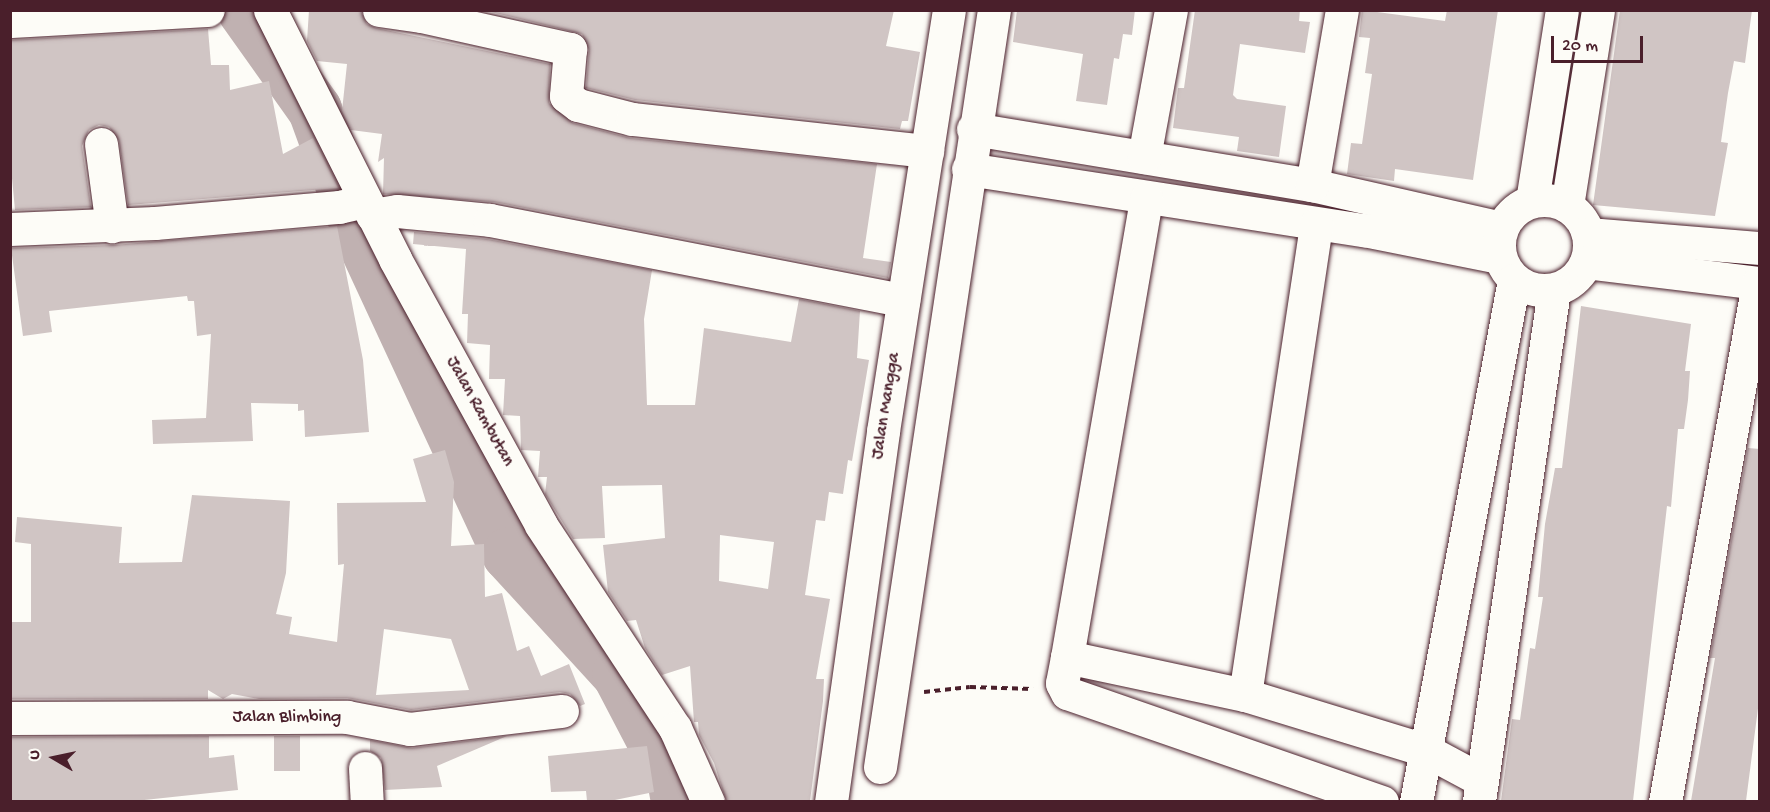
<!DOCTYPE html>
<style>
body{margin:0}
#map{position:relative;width:1770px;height:812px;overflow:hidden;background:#fdfcf7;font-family:"Gochi Hand",sans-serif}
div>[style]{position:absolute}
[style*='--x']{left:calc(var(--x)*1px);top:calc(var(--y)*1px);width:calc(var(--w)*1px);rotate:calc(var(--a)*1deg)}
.river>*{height:54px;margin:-27px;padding:0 27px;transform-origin:27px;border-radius:27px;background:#c0b1b1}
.building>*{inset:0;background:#d0c5c4}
.path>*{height:4px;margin-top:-2px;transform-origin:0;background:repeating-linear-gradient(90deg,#4a1f2b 0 6px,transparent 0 10.5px)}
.roads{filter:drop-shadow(0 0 2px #4a1f2b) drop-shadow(0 0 2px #4a1f2b)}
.minor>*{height:33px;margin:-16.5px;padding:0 16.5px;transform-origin:16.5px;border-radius:16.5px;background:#fdfcf7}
.minor>.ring{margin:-16.5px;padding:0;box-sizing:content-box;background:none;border:33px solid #fdfcf7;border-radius:50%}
span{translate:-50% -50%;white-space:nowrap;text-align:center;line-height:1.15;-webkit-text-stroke:4.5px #fdfcf7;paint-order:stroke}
.street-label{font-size:18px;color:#4a1f2b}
.frame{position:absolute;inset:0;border:12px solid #4a1f2b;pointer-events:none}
.north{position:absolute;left:24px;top:728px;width:60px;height:60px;-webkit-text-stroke:4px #fdfcf7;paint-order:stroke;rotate:279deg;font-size:16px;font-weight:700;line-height:24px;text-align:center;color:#4a1f2b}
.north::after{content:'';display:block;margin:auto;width:21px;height:27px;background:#4a1f2b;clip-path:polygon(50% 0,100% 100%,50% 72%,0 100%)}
.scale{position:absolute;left:1551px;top:36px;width:92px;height:27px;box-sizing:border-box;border:3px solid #4a1f2b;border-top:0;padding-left:8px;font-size:18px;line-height:21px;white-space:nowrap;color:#4a1f2b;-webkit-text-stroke:4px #fdfcf7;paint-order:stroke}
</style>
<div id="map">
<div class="river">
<div style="--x:244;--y:10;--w:123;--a:54.6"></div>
<div style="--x:315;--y:110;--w:129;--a:70"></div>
<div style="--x:359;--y:231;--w:356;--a:65.1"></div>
<div style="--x:509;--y:554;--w:163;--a:47.5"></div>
<div style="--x:619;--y:674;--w:119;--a:62.4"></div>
<div style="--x:674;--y:779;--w:23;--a:80"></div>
</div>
<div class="building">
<div style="clip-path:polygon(309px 10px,361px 11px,367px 24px,376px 28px,550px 64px,549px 103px,573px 123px,630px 138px,877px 164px,863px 258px,891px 262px,888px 278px,494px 202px,383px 194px,384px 158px,378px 162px,382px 134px,351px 130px,342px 111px,347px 64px,317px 61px,307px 41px)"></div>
<div style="clip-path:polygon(483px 10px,894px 10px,886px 46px,920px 52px,908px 121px,902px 121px,900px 129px,635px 100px,586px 88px,589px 50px,582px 34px)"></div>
<div style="clip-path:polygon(1017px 10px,1135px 10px,1132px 35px,1123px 34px,1119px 59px,1114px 58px,1107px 105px,1076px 101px,1083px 54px,1013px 42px)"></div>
<div style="clip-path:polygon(1195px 10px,1300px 10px,1299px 21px,1310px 22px,1305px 53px,1240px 44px,1233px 95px,1237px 99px,1286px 106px,1279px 157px,1237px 151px,1239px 137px,1173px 128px,1178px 88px,1184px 88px)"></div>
<div style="clip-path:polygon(1362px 10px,1445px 21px,1447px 10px,1498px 10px,1473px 180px,1395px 169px,1394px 181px,1347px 174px,1351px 143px,1362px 144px,1372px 74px,1365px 73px,1370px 38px,1359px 37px)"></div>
<div style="clip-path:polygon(1620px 10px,1752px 10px,1745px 63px,1734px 61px,1728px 93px,1721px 142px,1728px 143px,1715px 216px,1593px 205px)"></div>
<div style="clip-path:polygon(208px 29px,211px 65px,229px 65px,230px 90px,269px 81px,283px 154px,313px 138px,338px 188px,128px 205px,119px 141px,109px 127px,99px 125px,89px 130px,82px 146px,91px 207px,15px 210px,10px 157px,10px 40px)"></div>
<div style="clip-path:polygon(337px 226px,363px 360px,369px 432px,305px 437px,304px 410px,298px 411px,298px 404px,251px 403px,253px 441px,153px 444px,152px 420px,206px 418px,211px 334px,197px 336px,194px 301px,188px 301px,187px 296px,49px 311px,52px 332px,23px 336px,11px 248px,114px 245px)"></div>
<div style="clip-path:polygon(evenodd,414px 232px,487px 239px,652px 270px,644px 319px,647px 405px,695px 405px,704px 328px,791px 342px,799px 299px,860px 311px,857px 358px,869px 360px,852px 461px,848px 460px,843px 494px,829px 492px,825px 521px,816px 520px,805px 595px,830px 599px,816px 679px,824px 679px,823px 701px,810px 801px,726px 801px,714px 763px,699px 735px,698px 722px,694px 722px,690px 666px,662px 675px,645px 648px,636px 620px,627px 621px,608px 592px,603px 545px,665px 538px,662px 485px,602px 486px,605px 538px,573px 539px,545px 494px,547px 477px,538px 477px,540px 451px,521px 450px,520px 416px,503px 415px,505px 379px,489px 379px,490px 345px,467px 343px,468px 314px,462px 314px,466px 249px,413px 244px,414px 232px,720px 535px,774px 542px,768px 589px,719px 581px,720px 535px)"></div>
<div style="clip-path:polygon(1581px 306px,1691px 324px,1685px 371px,1690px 371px,1688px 400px,1684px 429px,1678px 429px,1671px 507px,1667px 506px,1633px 801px,1501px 801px,1512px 719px,1520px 720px,1530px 648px,1535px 649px,1543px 597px,1538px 597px,1545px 524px,1555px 468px,1562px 468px)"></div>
<div style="clip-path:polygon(1748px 448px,1760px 449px,1760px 693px,1746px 801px,1691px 801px,1715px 658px,1710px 658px)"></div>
<div style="clip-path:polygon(evenodd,445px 450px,454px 482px,451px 546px,484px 544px,485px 597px,502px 593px,517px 651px,529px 646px,541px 676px,569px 664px,585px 704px,580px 706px,570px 694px,560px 692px,411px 710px,347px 698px,259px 699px,232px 694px,223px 699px,208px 690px,208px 699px,10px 699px,10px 622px,31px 622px,31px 544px,15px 542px,17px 517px,122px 527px,119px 563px,182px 562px,192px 495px,290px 501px,286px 573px,276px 614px,292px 617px,289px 634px,337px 642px,344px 564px,338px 565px,337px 503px,426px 502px,413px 459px,445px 450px,384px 629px,451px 639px,469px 690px,376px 695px,384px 629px)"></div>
<div style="clip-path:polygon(209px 736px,209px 758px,234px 755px,238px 790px,135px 801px,10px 801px,10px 737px)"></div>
<div style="clip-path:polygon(274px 736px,300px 736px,300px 771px,274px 771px)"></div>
<div style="clip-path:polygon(507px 736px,437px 766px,442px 787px,385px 790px,381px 758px,370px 751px,370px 740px,412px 748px)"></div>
<div style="clip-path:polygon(647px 746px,654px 792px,610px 801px,587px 801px,586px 791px,551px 792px,548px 756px)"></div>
</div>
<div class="path">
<div style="--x:924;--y:692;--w:46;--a:-6.2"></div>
<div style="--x:970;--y:687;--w:63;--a:1.8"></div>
</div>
<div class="roads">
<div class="minor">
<div style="--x:270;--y:10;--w:279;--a:63.3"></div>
<div style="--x:395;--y:259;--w:303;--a:61.2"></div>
<div style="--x:541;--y:525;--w:243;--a:56.6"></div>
<div style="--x:675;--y:728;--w:81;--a:66"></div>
<div style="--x:379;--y:10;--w:42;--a:8.1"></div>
<div style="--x:421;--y:16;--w:153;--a:12.5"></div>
<div style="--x:570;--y:49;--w:47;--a:94.9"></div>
<div style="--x:566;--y:96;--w:15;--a:37"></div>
<div style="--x:578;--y:105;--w:56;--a:14.5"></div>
<div style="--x:632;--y:119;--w:297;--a:6.2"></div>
<div style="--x:10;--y:21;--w:198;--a:-3.2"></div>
<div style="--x:973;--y:129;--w:344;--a:9.4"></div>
<div style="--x:1312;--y:185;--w:194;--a:12.8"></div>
<div style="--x:101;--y:144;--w:83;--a:82.4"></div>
<div style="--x:1144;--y:157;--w:149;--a:-79.6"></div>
<div style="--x:968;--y:169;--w:401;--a:8.8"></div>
<div style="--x:1364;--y:230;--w:138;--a:11.3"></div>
<div style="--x:1312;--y:185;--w:178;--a:-80.3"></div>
<div class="ring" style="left:1499px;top:200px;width:57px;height:57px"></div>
<div style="--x:1532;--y:201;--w:193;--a:-81.1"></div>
<div style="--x:1567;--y:206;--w:198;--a:-81"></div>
<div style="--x:372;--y:215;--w:25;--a:-9"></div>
<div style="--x:397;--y:211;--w:93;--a:5.5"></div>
<div style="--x:490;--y:220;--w:421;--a:11"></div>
<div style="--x:10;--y:229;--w:145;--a:-2.4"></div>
<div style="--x:155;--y:223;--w:185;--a:-5"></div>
<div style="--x:339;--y:207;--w:27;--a:-13"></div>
<div style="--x:1588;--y:234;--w:173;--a:4.7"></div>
<div style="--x:1586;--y:262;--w:175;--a:6.9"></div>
<div style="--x:1067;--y:657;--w:465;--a:-80.2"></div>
<div style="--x:1245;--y:695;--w:476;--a:-81.4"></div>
<div style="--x:10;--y:718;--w:337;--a:-0.2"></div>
<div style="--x:347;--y:717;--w:64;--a:10.8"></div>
<div style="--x:410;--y:729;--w:153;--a:-6.8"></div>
<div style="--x:880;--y:767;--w:766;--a:-81.44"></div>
<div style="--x:365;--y:768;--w:34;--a:87"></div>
<div style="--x:1479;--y:801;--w:516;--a:-81.65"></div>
<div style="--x:831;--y:802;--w:375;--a:-82"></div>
<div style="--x:883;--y:431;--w:426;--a:-81.1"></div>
<div style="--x:1382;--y:802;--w:333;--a:-160.9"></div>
<div style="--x:1067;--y:693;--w:11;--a:-117"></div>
<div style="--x:1062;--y:683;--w:26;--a:-79"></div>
<div style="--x:1067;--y:657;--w:182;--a:12.1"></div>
<div style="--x:1245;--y:695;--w:188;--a:17"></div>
<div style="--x:1425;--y:750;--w:64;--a:28.2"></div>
<div style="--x:1416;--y:802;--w:531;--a:-79.37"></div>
<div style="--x:1665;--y:802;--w:527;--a:-79.84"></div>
</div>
</div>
<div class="street-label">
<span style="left:887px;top:406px;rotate:-81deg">Jalan Mangga</span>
<span style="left:479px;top:412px;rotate:61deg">Jalan Rambutan</span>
<span style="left:287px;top:718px">Jalan Blimbing</span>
</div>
<div class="frame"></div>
<div class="north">U</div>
<div class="scale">20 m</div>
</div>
